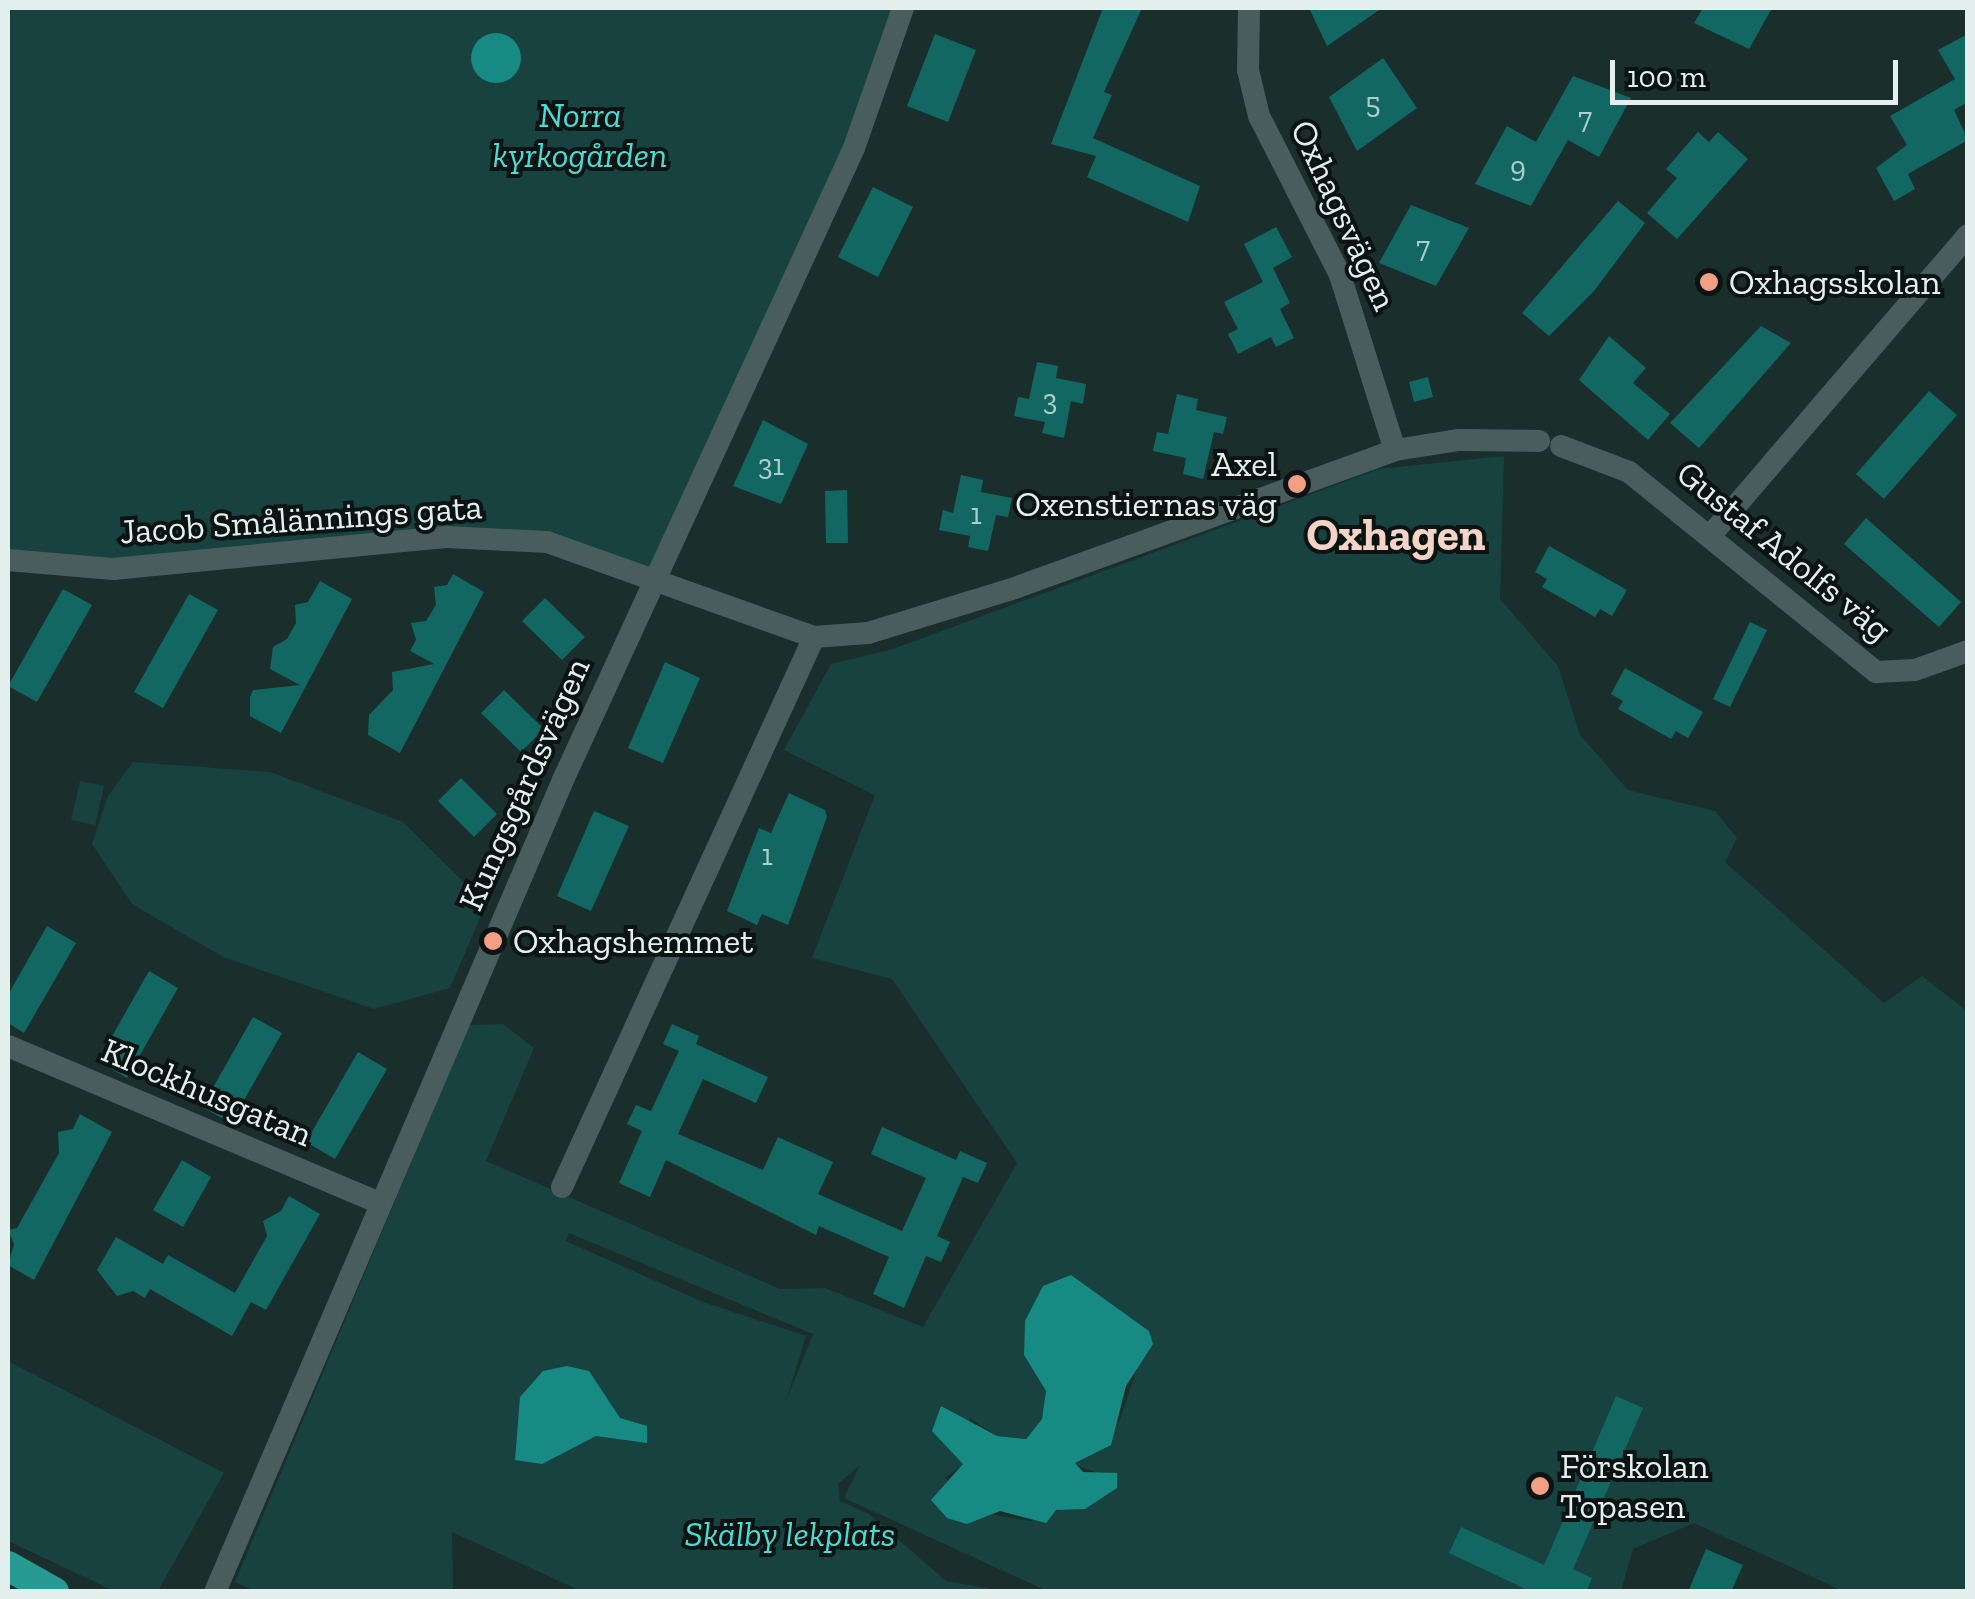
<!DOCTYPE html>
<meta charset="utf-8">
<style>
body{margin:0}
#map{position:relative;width:1975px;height:1599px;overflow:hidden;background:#1a2e2c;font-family:"Zilla Slab",serif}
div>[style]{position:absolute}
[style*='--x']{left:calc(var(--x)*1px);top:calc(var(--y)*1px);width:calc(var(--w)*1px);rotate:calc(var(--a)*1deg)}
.green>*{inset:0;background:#17423f}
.water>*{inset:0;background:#188a84}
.round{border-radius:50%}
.building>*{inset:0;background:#136763}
.minor>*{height:22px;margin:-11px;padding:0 11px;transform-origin:11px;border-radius:11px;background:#495e5c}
.major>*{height:30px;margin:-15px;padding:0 15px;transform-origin:15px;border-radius:15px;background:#279a94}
.dots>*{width:28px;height:28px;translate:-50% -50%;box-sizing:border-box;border:5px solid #0b1413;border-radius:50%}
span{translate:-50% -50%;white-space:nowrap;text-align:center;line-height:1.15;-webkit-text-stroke:8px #0b1413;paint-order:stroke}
.number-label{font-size:30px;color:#afcecb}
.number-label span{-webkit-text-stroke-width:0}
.park-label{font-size:35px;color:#47ddd5;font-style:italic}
.street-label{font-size:35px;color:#e3f0ee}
.poi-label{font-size:35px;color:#e3f0ee}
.left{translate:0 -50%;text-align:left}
.right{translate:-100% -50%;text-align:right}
.district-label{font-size:45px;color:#f5d4c8;font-weight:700}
.frame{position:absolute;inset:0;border:10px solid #e3f0ee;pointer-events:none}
.scale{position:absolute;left:1610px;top:60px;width:288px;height:45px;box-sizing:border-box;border:5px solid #e3f0ee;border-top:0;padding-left:12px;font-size:30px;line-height:35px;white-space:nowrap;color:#e3f0ee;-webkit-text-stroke:8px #0b1413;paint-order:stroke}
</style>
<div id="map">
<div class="green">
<div style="clip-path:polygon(8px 8px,903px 8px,655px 579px,547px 542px,113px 569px,8px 560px)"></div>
<div style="clip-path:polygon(evenodd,1504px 456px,1500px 599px,1558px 666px,1580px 735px,1628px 790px,1715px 811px,1737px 838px,1725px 862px,1884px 1003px,1922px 976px,1967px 1011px,1967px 1591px,1843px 1591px,1694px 1523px,1633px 1549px,1621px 1591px,1047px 1591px,844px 1498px,860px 1465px,838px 1484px,840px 1501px,869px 1514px,946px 1581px,1004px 1591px,581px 1591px,452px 1532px,453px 1591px,257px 1592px,235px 1582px,469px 1025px,503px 1024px,534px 1048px,486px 1161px,780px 1289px,825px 1288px,923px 1327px,1017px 1163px,892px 979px,812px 958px,875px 795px,784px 750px,831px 664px,893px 649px,1379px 469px,1504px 456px,569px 1233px,813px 1334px,786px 1401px,806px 1336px,703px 1302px,566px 1241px,569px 1233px,1504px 456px,1071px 1275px,1149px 1331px,1120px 1420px,1097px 1453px,1081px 1455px,1074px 1464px,1103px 1475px,1073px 1505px,1030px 1521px,984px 1513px,945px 1478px,963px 1464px,970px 1418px,997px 1436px,1025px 1439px,1043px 1419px,1046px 1391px,1024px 1355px,1025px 1321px,1071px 1275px)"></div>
<div style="clip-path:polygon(133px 762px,270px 772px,403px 822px,486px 904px,450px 988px,374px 1009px,223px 957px,132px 904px,92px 844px,108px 796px)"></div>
<div style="clip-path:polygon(80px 781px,104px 786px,95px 825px,71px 820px)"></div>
<div style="clip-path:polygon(8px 1361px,224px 1473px,158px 1591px,114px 1591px,8px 1541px)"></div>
</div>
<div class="water">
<div class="round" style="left:471px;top:33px;width:50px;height:50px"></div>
<div style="clip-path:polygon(1071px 1275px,1149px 1331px,1153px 1344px,1126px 1386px,1111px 1445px,1075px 1463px,1083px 1472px,1117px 1473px,1117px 1488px,1085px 1509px,1056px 1510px,1046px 1523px,1000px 1511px,967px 1524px,947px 1518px,931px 1500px,963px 1464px,932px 1431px,941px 1406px,997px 1436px,1026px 1439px,1042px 1419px,1046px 1391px,1024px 1355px,1025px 1321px,1043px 1286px)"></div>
<div style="clip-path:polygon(567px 1366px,589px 1371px,620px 1418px,647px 1426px,647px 1443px,596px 1436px,542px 1464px,515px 1460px,520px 1397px,543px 1371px)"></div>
</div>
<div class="building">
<div style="clip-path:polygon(1103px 8px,1142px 8px,1104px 92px,1112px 95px,1093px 138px,1200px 186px,1188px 222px,1087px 177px,1096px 156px,1051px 144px)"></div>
<div style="clip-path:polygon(1309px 8px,1382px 8px,1327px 46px)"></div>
<div style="clip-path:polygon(1703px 8px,1772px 8px,1749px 49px,1694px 23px)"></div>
<div style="clip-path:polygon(935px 34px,976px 50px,948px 122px,907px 106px)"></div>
<div style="clip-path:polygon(1968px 34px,1968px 102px,1954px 110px,1968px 140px,1908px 174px,1915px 189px,1894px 201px,1876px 168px,1907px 145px,1890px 116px,1955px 79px,1938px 50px)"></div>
<div style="clip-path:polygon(1383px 58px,1417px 108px,1357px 151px,1329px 97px)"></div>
<div style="clip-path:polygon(1573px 76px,1631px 98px,1599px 157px,1568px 140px,1531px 206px,1475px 184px,1507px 126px,1536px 142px)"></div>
<div style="clip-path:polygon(1698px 132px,1709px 142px,1718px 132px,1748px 159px,1677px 239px,1647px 213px,1677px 178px,1666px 169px)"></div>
<div style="clip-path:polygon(873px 187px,913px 207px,878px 277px,838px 257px)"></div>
<div style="clip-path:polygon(1618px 201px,1645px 223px,1594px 291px,1549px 336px,1522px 313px)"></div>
<div style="clip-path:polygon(1411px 205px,1469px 228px,1436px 286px,1379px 263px)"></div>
<div style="clip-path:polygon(1276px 227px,1292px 257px,1273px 268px,1290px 303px,1280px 309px,1294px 338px,1276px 347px,1271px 337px,1238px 354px,1228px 334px,1238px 329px,1224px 302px,1263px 282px,1244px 244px)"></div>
<div style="clip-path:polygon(1761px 326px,1791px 343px,1699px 448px,1670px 423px)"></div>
<div style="clip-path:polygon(1609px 336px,1646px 368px,1633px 383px,1670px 414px,1648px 440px,1579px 380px)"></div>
<div style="clip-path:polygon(1037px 362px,1058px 366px,1056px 378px,1086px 384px,1083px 404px,1071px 401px,1064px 438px,1042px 433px,1045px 422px,1014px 416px,1018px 397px,1029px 399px)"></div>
<div style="clip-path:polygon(1428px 377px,1433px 397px,1414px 402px,1409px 382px)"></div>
<div style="clip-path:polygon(1929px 391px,1957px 415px,1884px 499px,1856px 474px)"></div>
<div style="clip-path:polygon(1177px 394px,1198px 399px,1196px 410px,1227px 417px,1223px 434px,1214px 432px,1203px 479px,1183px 474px,1186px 458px,1153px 451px,1157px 432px,1168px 434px)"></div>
<div style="clip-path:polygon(763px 420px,808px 444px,781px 504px,733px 486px)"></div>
<div style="clip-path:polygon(961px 475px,983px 480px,981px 492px,1012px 498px,1008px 517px,996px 515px,988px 551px,968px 547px,970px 536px,939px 530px,943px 510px,953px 513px)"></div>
<div style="clip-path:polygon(847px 490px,848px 543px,826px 543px,825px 491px)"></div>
<div style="clip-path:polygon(1866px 518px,1961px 602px,1939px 627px,1844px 544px)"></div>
<div style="clip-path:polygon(1549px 546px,1627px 590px,1612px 616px,1600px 609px,1595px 617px,1542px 587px,1547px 579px,1535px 572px)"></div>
<div style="clip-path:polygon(453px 574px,484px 592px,400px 753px,368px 735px,369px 715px,393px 690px,392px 672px,434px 664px,410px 651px,416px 640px,411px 623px,426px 621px,436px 605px,434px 587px,447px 585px)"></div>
<div style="clip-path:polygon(320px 581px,352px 599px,281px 733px,250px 716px,250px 697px,253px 690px,300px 685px,270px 669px,273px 647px,287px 639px,296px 623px,295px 605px,308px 602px)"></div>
<div style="clip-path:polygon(63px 589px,92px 605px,37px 702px,8px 686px)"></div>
<div style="clip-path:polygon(189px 594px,218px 610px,163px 708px,134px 692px)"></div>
<div style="clip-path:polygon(545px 598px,585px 637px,562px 660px,522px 621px)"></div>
<div style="clip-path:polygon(1750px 622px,1767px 630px,1730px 707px,1713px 699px)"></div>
<div style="clip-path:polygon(665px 662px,700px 678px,663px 763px,628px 748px)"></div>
<div style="clip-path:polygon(1625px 668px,1703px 712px,1688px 738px,1676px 731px,1671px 739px,1618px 709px,1623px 701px,1611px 694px)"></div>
<div style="clip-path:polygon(504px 690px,544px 729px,521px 752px,481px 713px)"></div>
<div style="clip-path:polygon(461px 778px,497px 814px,474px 837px,438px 801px)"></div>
<div style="clip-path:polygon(789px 793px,825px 810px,827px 817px,788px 925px,762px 914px,757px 925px,727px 911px,759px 828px,771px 833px)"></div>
<div style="clip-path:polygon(594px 811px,629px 826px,591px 911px,557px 896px)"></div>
<div style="clip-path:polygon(47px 926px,76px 943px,24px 1033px,8px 1023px,8px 995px)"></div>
<div style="clip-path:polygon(149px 971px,178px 988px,127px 1078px,98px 1061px)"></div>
<div style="clip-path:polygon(253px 1017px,282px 1033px,231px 1123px,202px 1107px)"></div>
<div style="clip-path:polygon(672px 1024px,699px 1036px,696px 1044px,768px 1077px,756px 1103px,703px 1079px,678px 1134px,763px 1170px,778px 1137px,833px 1162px,818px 1194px,902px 1231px,926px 1178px,871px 1154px,882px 1127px,956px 1160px,960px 1151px,987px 1163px,978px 1183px,963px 1177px,937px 1236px,950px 1242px,941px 1262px,926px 1256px,904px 1308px,873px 1294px,889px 1257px,819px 1226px,816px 1235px,666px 1160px,650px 1197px,619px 1183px,642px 1131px,627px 1124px,636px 1105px,651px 1111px,679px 1051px,663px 1044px)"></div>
<div style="clip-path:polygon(358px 1052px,387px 1069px,335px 1159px,306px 1142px)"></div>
<div style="clip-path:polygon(80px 1114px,112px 1132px,34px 1280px,8px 1265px,14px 1244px,8px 1230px,17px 1228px,59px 1153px,58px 1132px,73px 1129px)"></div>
<div style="clip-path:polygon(182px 1160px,211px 1177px,183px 1227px,153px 1210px)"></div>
<div style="clip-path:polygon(289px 1196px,320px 1214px,266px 1310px,251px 1302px,232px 1336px,150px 1289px,145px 1298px,133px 1291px,117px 1296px,97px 1270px,116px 1237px,163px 1264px,168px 1255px,235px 1293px,267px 1236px,263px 1221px,281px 1211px)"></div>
<div style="clip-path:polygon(1616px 1396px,1643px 1408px,1573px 1569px,1592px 1578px,1586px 1592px,1532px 1592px,1449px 1553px,1461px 1527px,1544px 1565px)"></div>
<div style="clip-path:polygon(1706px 1549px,1743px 1565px,1731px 1592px,1688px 1592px)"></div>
</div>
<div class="minor">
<div style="--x:1249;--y:8;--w:62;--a:90.9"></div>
<div style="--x:1248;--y:70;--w:47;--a:76.6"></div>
<div style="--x:1259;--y:116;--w:178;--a:63"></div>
<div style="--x:1340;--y:275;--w:183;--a:72.6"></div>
<div style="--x:1561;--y:446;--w:73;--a:20.9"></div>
<div style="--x:1629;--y:472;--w:318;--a:39"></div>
<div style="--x:1876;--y:672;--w:39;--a:-3"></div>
<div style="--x:1915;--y:670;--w:56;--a:-19.7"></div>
<div style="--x:1710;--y:536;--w:396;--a:-49.4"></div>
<div style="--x:8;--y:560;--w:105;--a:4.9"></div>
<div style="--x:113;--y:569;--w:336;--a:-5.5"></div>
<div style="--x:447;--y:537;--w:100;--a:2.9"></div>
<div style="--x:547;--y:542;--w:283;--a:19.6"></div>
<div style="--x:814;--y:637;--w:54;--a:-4.2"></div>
<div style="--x:868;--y:633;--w:147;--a:-17"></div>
<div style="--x:1009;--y:590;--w:411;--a:-19.9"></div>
<div style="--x:1395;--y:450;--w:65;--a:-8.9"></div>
<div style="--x:1459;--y:440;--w:80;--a:0.7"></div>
<div style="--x:8;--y:1046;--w:403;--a:22.9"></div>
<div style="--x:562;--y:1187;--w:605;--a:-65.38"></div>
<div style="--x:215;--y:1592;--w:883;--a:-66.8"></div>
<div style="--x:563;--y:780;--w:696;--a:-65.28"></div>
<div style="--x:854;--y:148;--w:148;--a:-70.7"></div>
</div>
<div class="major">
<div style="--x:8;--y:1566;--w:53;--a:29.5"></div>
</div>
<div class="dots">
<div style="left:1709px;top:282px;background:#f39f83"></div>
<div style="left:1297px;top:484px;background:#f39f83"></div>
<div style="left:493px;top:941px;background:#f39f83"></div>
<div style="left:1540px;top:1486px;background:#f39f83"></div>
</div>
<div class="number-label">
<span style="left:1373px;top:103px">5</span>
<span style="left:1585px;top:118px">7</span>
<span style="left:1518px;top:167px">9</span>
<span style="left:1423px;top:247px">7</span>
<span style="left:1050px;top:400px">3</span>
<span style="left:771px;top:465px">31</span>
<span style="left:976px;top:514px">1</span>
<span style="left:767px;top:855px">1</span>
</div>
<div class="park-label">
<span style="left:580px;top:135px">Norra<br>kyrkogården</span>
<span style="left:790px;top:1534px">Skälby lekplats</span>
</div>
<div class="street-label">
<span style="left:1344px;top:215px;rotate:65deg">Oxhagsvägen</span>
<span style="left:301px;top:519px;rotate:-4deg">Jacob Smålännings gata</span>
<span style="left:1784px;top:551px;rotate:39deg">Gustaf Adolfs väg</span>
<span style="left:524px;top:784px;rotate:-66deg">Kungsgårdsvägen</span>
<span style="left:207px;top:1092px;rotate:23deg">Klockhusgatan</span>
</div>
<div class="poi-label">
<span class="left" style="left:1729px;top:282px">Oxhagsskolan</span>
<span class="right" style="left:1277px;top:484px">Axel<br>Oxenstiernas väg</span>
<span class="left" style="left:513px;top:941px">Oxhagshemmet</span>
<span class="left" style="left:1560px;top:1486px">Förskolan<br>Topasen</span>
</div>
<div class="district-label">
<span style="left:1396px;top:536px">Oxhagen</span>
</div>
<div class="frame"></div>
<div class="scale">100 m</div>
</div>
